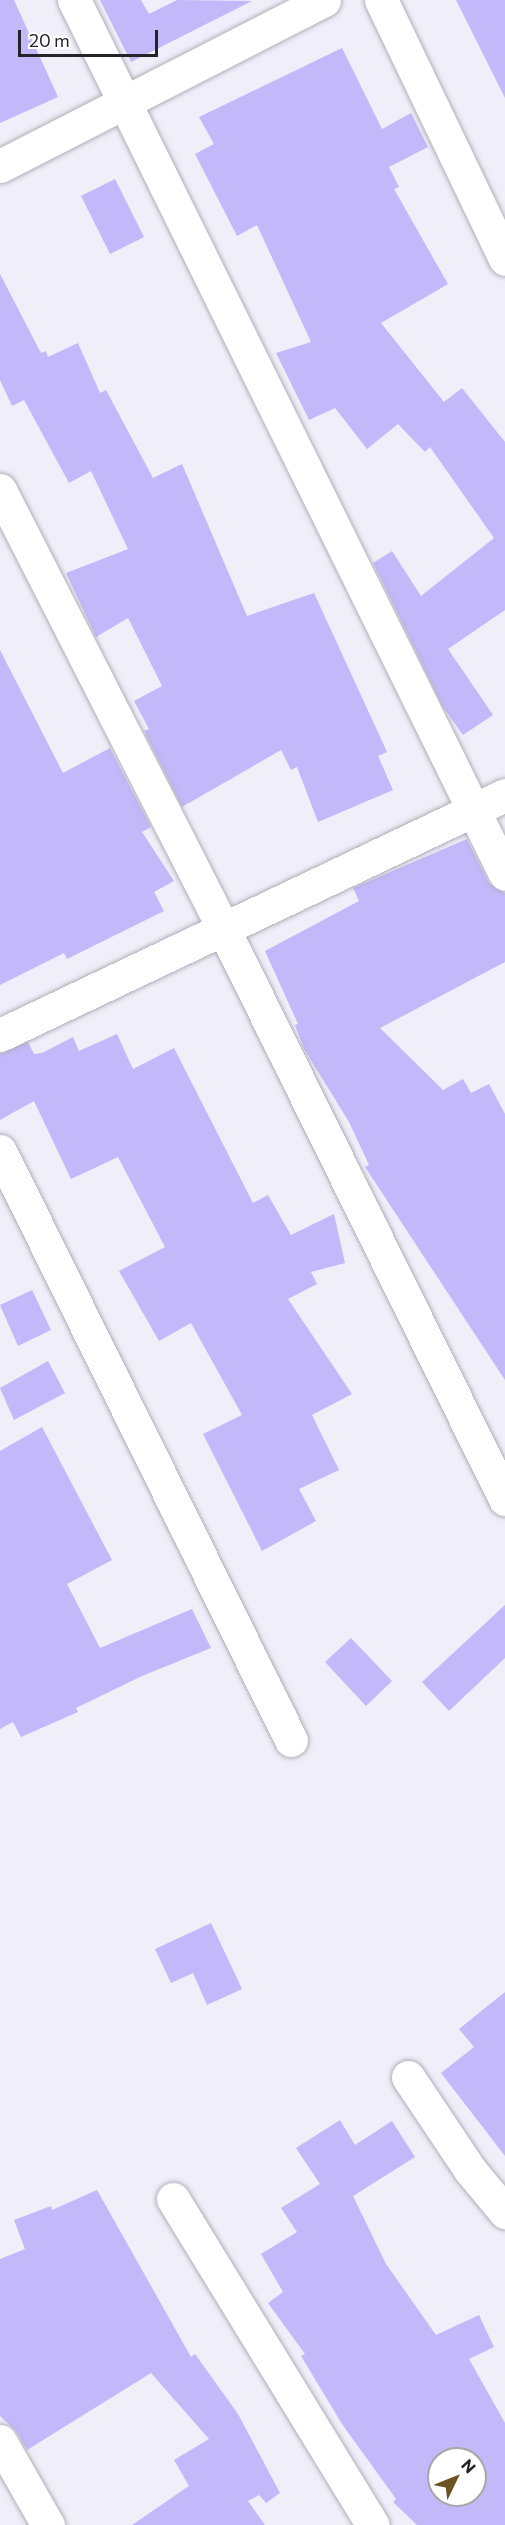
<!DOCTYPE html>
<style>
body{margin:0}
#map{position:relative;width:505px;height:2525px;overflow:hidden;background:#efeef9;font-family:Commissioner,sans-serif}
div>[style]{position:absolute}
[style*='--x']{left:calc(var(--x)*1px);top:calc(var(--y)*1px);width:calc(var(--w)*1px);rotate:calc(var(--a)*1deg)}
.building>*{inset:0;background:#c3b8f9}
.roads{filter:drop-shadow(0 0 2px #b0afb9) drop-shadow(0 0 2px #b0afb9)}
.street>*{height:33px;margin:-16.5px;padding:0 16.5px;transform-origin:16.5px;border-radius:16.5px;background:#fff}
span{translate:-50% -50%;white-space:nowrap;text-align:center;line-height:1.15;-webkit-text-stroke:4.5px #fff;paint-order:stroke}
.north{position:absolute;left:427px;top:2447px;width:60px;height:60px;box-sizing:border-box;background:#fff;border:2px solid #a7a7a9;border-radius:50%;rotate:47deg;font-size:16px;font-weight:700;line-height:24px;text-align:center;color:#242428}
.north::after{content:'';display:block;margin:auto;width:21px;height:27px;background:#6b5323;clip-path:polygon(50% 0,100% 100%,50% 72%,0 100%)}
.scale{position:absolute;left:18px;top:30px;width:140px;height:27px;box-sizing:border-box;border:3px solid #242428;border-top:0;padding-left:8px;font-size:18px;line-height:21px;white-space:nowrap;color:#242428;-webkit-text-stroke:4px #fff;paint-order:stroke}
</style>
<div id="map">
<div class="building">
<div style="clip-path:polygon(0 0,14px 0,58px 97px,0 123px)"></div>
<div style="clip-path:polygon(100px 0,141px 0,149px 14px,177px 0,252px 1px,131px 62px)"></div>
<div style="clip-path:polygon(456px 0,505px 0,505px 98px)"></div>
<div style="clip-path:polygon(342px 48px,382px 129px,411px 113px,428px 147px,389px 167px,399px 187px,394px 189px,448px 284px,381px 323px,444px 402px,462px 388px,505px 442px,505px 610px,448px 649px,493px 715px,463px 735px,443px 707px,373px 563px,392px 551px,421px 596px,494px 538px,430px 447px,425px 452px,398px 424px,367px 449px,335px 408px,309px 420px,276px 353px,311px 342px,257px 225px,237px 236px,195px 154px,214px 144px,199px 117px)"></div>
<div style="clip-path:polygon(115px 179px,144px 237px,110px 254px,81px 196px)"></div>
<div style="clip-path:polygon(0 274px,41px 353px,46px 351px,48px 357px,78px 343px,100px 393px,106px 390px,153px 478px,182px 464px,247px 616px,314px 593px,387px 752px,378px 756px,393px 790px,318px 822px,297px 767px,291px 770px,281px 750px,182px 807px,144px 731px,149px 729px,134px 701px,162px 686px,128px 618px,96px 637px,66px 573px,128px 549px,91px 471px,69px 483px,24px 400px,12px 406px,0 380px)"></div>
<div style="clip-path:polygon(0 650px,63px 773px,110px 748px,151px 827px,142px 832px,174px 881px,154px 892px,164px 911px,67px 959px,64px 953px,0 985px)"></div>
<div style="clip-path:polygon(467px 839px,489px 883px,505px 893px,505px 962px,380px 1028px,443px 1090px,463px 1079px,471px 1093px,489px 1084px,505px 1114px,505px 1380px,365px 1167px,369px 1165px,349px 1122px,304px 1049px,295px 1025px,298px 1024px,265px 951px,359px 901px,353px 888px)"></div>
<div style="clip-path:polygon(117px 1034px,133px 1069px,174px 1048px,253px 1203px,268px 1195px,291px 1235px,334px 1214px,345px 1263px,311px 1272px,317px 1284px,288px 1299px,352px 1394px,312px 1415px,339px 1470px,299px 1489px,316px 1521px,262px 1551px,203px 1434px,242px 1415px,191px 1323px,159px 1341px,119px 1271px,165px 1247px,118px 1157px,71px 1179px,34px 1101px,0 1120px,0 1053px,28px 1042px,34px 1054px,42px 1053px,73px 1037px,79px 1051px)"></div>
<div style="clip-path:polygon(32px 1290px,51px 1330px,18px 1346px,0 1305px)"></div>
<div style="clip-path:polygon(48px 1361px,65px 1393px,14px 1420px,0 1388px)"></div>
<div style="clip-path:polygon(42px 1427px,112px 1560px,67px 1584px,100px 1648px,192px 1609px,211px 1648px,142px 1676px,76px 1708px,78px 1712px,21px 1737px,13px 1722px,0 1729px,0 1451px)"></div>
<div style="clip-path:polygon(505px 1605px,505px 1658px,449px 1711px,422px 1682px)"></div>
<div style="clip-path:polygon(351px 1638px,392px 1681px,366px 1706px,325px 1662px)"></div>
<div style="clip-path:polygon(211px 1923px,242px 1989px,207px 2005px,193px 1973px,171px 1983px,155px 1949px)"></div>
<div style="clip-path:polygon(505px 1992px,505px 2156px,441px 2073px,474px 2047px,459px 2029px)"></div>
<div style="clip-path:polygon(evenodd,340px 2120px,355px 2145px,392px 2121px,415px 2157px,353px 2196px,386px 2264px,436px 2335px,479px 2315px,494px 2347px,469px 2359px,505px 2423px,505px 2525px,417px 2525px,393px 2502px,396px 2499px,342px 2424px,301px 2356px,305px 2354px,268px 2303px,283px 2292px,261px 2254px,297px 2232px,281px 2208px,320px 2184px,296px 2148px,340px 2120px,439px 2459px,475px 2459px,475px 2495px,439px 2495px,439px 2459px)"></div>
<div style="clip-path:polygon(97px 2190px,191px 2357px,195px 2354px,238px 2414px,280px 2493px,266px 2503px,259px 2495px,248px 2501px,265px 2525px,132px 2525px,189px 2486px,174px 2460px,209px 2439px,151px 2373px,27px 2450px,16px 2431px,0 2416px,0 2259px,25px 2249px,14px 2220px,51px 2206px,52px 2210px)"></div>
</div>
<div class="roads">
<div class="street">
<div style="--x:74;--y:0;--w:974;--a:63.75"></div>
<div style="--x:381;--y:0;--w:287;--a:64.4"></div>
<div style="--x:0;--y:166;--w:364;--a:-27.1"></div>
<div style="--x:0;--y:490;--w:492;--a:63"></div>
<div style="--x:223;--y:928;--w:637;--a:63.72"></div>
<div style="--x:0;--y:1035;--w:559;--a:-25.42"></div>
<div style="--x:0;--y:1151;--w:657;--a:63.71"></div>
<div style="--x:408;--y:2077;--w:112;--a:56.3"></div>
<div style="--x:470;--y:2170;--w:55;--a:50.2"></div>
<div style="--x:173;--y:2199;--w:382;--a:58.5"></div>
<div style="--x:0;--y:2441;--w:97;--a:60.3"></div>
</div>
</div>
<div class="north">N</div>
<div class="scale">20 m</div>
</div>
